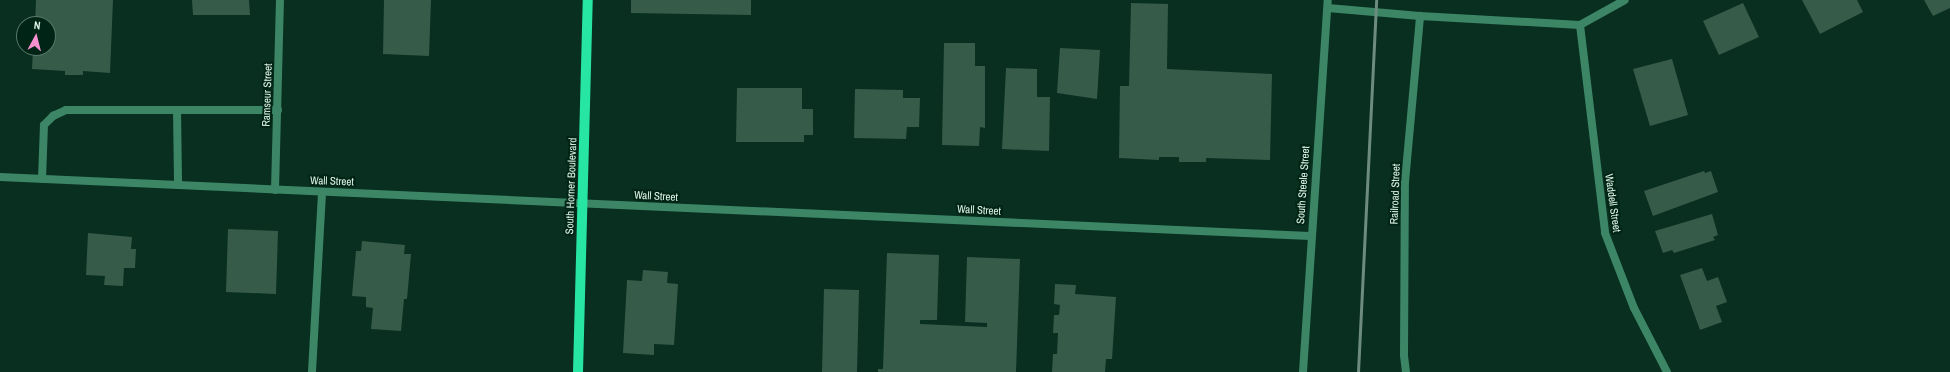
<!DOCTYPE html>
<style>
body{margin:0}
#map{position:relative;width:1950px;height:372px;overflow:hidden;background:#082f20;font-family:"Archivo Narrow",sans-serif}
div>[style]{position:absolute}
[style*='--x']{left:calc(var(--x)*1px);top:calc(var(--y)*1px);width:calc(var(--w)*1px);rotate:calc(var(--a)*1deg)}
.building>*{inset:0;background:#365b49}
.lane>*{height:8px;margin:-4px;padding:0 4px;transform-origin:4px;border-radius:4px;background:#3c8666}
.street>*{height:8px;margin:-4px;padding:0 4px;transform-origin:4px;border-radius:4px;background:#3c8666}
.primary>*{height:10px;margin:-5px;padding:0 5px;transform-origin:5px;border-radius:5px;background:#27e6a3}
.rail>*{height:3px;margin:-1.5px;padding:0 1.5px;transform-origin:1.5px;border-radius:1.5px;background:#6d8c7f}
span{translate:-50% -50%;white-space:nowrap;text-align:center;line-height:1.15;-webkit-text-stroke:4px #002516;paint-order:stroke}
.street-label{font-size:11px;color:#dff4e9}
.north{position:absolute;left:16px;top:16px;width:40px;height:40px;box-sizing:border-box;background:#002516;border:1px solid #59786a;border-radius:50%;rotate:7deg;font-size:11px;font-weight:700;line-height:16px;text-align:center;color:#dff4e9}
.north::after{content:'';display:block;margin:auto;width:14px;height:18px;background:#f690d0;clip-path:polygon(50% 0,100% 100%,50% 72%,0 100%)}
</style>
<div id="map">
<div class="building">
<div style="clip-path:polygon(36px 0,113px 0,110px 73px,83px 71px,83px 75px,65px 75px,65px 71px,32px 69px,33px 48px,48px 48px,48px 24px,35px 24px)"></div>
<div style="clip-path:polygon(192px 0,249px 0,250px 15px,193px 15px)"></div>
<div style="clip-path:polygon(384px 0,431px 0,429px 56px,383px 54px)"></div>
<div style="clip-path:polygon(631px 0,751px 0,751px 15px,631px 13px)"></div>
<div style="clip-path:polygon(1802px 0,1857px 0,1863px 12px,1820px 34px)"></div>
<div style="clip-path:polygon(1924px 0,1950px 0,1950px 8px,1933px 16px)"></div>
<div style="clip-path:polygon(1131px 3px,1168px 4px,1167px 69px,1272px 74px,1270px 160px,1206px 158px,1206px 162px,1179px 162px,1179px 157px,1159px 157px,1159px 160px,1119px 158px,1120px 86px,1129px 86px)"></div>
<div style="clip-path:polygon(1743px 3px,1759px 37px,1719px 55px,1703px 21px)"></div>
<div style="clip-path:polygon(944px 43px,975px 43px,975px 66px,985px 66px,985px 128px,980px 127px,979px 146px,942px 145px)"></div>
<div style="clip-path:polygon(1060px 48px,1100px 50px,1097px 99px,1057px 93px)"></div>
<div style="clip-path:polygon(1672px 59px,1688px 115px,1650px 126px,1633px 69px)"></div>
<div style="clip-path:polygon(1006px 68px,1037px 69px,1037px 97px,1050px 97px,1049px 151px,1002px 149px)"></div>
<div style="clip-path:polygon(737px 88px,802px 88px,802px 109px,813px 109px,813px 135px,804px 135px,804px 142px,736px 142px)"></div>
<div style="clip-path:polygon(855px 89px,903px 90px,903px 98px,920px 98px,919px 127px,907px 127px,906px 139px,854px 138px)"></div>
<div style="clip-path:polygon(1704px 171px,1705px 173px,1711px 171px,1718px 192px,1653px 216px,1644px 191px)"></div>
<div style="clip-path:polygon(1712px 214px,1718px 235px,1713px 237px,1715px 240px,1674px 253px,1672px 250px,1663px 253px,1655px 231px)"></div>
<div style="clip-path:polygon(228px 229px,278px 231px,276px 294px,226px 292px)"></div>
<div style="clip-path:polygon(88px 233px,132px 237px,131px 249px,136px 249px,135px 268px,124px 268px,123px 286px,104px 285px,105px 276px,86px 275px)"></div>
<div style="clip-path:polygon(362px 241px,405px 245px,404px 254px,411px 254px,407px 299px,404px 299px,401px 331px,371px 329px,373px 308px,366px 307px,366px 297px,352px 296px,356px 251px,361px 251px)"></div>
<div style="clip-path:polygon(887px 253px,939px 255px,937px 320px,920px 320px,920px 324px,987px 327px,987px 323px,965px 322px,967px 257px,1020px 259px,1016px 372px,878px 372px,878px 369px,883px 369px)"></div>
<div style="clip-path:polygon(1702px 268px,1707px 281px,1718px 277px,1727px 302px,1716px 306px,1722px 322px,1700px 330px,1680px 275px)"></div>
<div style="clip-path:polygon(643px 270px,668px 272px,667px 283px,678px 284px,674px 345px,654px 344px,654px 355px,623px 353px,627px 280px,642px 281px)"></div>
<div style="clip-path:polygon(1055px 284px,1076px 285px,1075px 294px,1116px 297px,1112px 359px,1106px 359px,1105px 372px,1052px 372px,1053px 354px,1057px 354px,1058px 333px,1053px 333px,1054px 315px,1059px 315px,1060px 305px,1054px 304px)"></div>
<div style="clip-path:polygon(824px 289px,859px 290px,857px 372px,822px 372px)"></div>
</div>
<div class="lane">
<div style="--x:177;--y:110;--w:75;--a:89.2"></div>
<div style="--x:42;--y:179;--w:54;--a:-87.9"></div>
<div style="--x:44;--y:125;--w:13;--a:-45"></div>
<div style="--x:53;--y:116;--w:14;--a:-25"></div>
<div style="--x:66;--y:110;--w:212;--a:0"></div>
</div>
<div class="street">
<div style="--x:1328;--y:8;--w:92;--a:5"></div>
<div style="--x:1420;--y:16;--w:160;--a:3.2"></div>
<div style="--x:1580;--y:25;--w:51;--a:-29.1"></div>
<div style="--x:1580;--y:25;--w:209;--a:83.1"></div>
<div style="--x:1605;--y:233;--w:80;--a:68.9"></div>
<div style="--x:1634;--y:308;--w:72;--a:62.7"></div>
<div style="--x:0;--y:177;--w:1311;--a:2.58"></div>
<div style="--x:275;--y:190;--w:190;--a:-88.5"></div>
<div style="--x:312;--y:372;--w:180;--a:-86.8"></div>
<div style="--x:1303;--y:372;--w:373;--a:-86.2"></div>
<div style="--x:1406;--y:372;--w:17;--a:-97"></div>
<div style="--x:1404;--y:355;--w:173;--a:-89.7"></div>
<div style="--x:1405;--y:182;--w:167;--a:-84.8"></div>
</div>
<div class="primary">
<div style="--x:578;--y:372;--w:372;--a:-88.5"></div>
</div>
<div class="rail">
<div style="--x:1358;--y:372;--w:372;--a:-87.2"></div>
</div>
<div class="street-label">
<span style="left:267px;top:95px;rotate:-88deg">Ramseur Street</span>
<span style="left:332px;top:181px;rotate:2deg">Wall Street</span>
<span style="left:1303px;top:185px;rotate:-86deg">South Steele Street</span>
<span style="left:571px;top:186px;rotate:-88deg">South Horner Boulevard</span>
<span style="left:1395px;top:194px;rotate:-88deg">Railroad Street</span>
<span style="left:656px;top:196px;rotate:3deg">Wall Street</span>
<span style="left:1613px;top:203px;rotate:82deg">Waddell Street</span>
<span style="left:979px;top:210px;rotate:3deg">Wall Street</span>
</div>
<div class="north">N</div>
</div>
